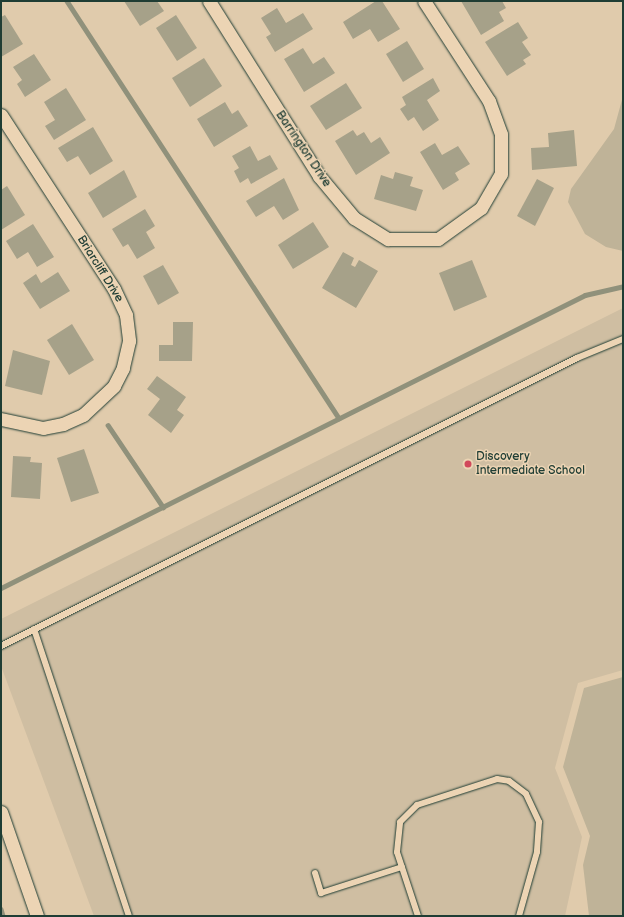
<!DOCTYPE html>
<style>
body{margin:0}
#map{position:relative;width:624px;height:917px;overflow:hidden;background:#e0cbac;font-family:"Balsamiq Sans",sans-serif}
div>[style]{position:absolute}
[style*='--x']{left:calc(var(--x)*1px);top:calc(var(--y)*1px);width:calc(var(--w)*1px);rotate:calc(var(--a)*1deg)}
.built>*{inset:0;background:#cfbea2}
.green>*{inset:0;background:#bfb398}
.stream>*{height:4.5px;margin:-2.25px;padding:0 2.25px;transform-origin:2.25px;border-radius:2.25px;background:#90917b}
.building>*{inset:0;background:#a6a189}
.roads{filter:drop-shadow(0 0 1px #1f3d34) drop-shadow(0 0 1px #1f3d34)}
.service>*{height:6px;margin:-3px;padding:0 3px;transform-origin:3px;border-radius:3px;background:#ecd4b4}
.minor>*{height:13px;margin:-6.5px;padding:0 6.5px;transform-origin:6.5px;border-radius:6.5px;background:#ecd4b4}
.dots>*{width:11px;height:11px;translate:-50% -50%;box-sizing:border-box;border:2px solid #ecd4b4;border-radius:50%}
span{translate:-50% -50%;white-space:nowrap;text-align:center;line-height:1.15;-webkit-text-stroke:3px #ecd4b4;paint-order:stroke}
.street-label{font-size:12px;color:#1f3d34}
.poi-label{font-size:12px;color:#1f3d34}
.left{translate:0 -50%;text-align:left}
.frame{position:absolute;inset:0;border:2px solid #1f3d34;pointer-events:none}
</style>
<div id="map">
<div class="built">
<div style="clip-path:polygon(623px 308px,623px 670px,578px 683px,555px 768px,582px 837px,565px 916px,94px 916px,1px 666px,1px 619px)"></div>
</div>
<div class="green">
<div style="clip-path:polygon(623px 96px,623px 251px,606px 247px,585px 234px,568px 202px,571px 189px,614px 129px)"></div>
<div style="clip-path:polygon(623px 677px,623px 916px,589px 916px,583px 865px,590px 836px,563px 767px,584px 688px)"></div>
</div>
<div class="stream">
<div style="--x:67;--y:1;--w:498;--a:56.9"></div>
<div style="--x:108;--y:425;--w:99;--a:56.1"></div>
<div style="--x:1;--y:588;--w:653;--a:-26.64"></div>
<div style="--x:585;--y:295;--w:39;--a:-13"></div>
<div style="--x:1;--y:909;--w:7;--a:74"></div>
</div>
<div class="building">
<div style="clip-path:polygon(124px 1px,157px 1px,164px 11px,140px 26px)"></div>
<div style="clip-path:polygon(376px 1px,382px 1px,400px 29px,378px 42px,370px 29px,353px 39px,343px 22px)"></div>
<div style="clip-path:polygon(461px 1px,502px 1px,506px 8px,499px 12px,504px 21px,481px 35px)"></div>
<div style="clip-path:polygon(277px 8px,286px 23px,303px 13px,313px 29px,275px 52px,266px 37px,271px 34px,261px 18px)"></div>
<div style="clip-path:polygon(5px 15px,23px 44px,1px 57px,1px 17px)"></div>
<div style="clip-path:polygon(176px 15px,197px 48px,177px 61px,156px 28px)"></div>
<div style="clip-path:polygon(518px 22px,528px 38px,522px 42px,531px 55px,523px 60px,526px 64px,507px 76px,485px 42px)"></div>
<div style="clip-path:polygon(407px 41px,424px 69px,403px 82px,386px 54px)"></div>
<div style="clip-path:polygon(303px 48px,313px 64px,324px 57px,335px 73px,304px 92px,284px 59px)"></div>
<div style="clip-path:polygon(34px 54px,51px 80px,25px 97px,17px 84px,22px 80px,13px 67px)"></div>
<div style="clip-path:polygon(204px 58px,222px 86px,190px 107px,172px 78px)"></div>
<div style="clip-path:polygon(433px 78px,440px 91px,427px 100px,439px 120px,423px 131px,414px 117px,408px 121px,400px 109px,406px 105px,402px 97px)"></div>
<div style="clip-path:polygon(346px 83px,362px 108px,326px 130px,310px 106px)"></div>
<div style="clip-path:polygon(66px 88px,86px 120px,54px 140px,45px 126px,55px 120px,44px 102px)"></div>
<div style="clip-path:polygon(225px 102px,232px 114px,238px 110px,248px 126px,214px 147px,197px 119px)"></div>
<div style="clip-path:polygon(93px 127px,113px 161px,90px 175px,78px 156px,67px 162px,58px 148px)"></div>
<div style="clip-path:polygon(353px 130px,357px 136px,364px 132px,371px 143px,380px 137px,390px 153px,356px 175px,335px 141px)"></div>
<div style="clip-path:polygon(574px 130px,577px 166px,532px 170px,531px 148px,549px 147px,548px 133px)"></div>
<div style="clip-path:polygon(435px 143px,442px 155px,458px 146px,470px 164px,455px 173px,459px 180px,443px 190px,420px 152px)"></div>
<div style="clip-path:polygon(250px 146px,258px 161px,270px 155px,278px 169px,251px 184px,248px 178px,240px 183px,234px 171px,239px 168px,232px 156px)"></div>
<div style="clip-path:polygon(124px 170px,137px 197px,103px 218px,88px 193px)"></div>
<div style="clip-path:polygon(395px 172px,413px 177px,410px 186px,423px 190px,416px 211px,374px 199px,381px 175px,393px 179px)"></div>
<div style="clip-path:polygon(284px 178px,299px 210px,283px 220px,274px 206px,256px 217px,246px 201px)"></div>
<div style="clip-path:polygon(537px 179px,554px 188px,535px 226px,517px 216px)"></div>
<div style="clip-path:polygon(7px 186px,25px 215px,1px 230px,1px 190px)"></div>
<div style="clip-path:polygon(145px 209px,155px 226px,146px 232px,155px 248px,137px 259px,128px 244px,123px 247px,112px 229px)"></div>
<div style="clip-path:polygon(313px 222px,329px 247px,293px 269px,278px 245px)"></div>
<div style="clip-path:polygon(33px 224px,54px 257px,37px 267px,28px 252px,17px 259px,6px 241px)"></div>
<div style="clip-path:polygon(343px 252px,354px 258px,351px 265px,355px 267px,359px 260px,378px 271px,356px 308px,322px 288px)"></div>
<div style="clip-path:polygon(472px 260px,487px 297px,454px 311px,439px 273px)"></div>
<div style="clip-path:polygon(163px 265px,179px 293px,158px 305px,143px 276px)"></div>
<div style="clip-path:polygon(58px 272px,70px 291px,40px 309px,23px 283px,36px 274px,41px 283px)"></div>
<div style="clip-path:polygon(173px 322px,193px 322px,192px 361px,159px 361px,159px 345px,173px 345px)"></div>
<div style="clip-path:polygon(72px 324px,94px 360px,69px 375px,47px 340px)"></div>
<div style="clip-path:polygon(13px 350px,50px 361px,42px 395px,5px 386px)"></div>
<div style="clip-path:polygon(157px 376px,186px 397px,177px 410px,184px 415px,171px 433px,148px 415px,160px 399px,147px 389px)"></div>
<div style="clip-path:polygon(84px 449px,99px 493px,71px 502px,57px 458px)"></div>
<div style="clip-path:polygon(13px 456px,31px 457px,30px 462px,42px 463px,40px 499px,11px 497px)"></div>
</div>
<div class="roads">
<div class="service">
<div style="--x:34;--y:629;--w:302;--a:71.7"></div>
<div style="--x:1;--y:646;--w:644;--a:-26.57"></div>
<div style="--x:577;--y:358;--w:50;--a:-22.4"></div>
<div style="--x:315;--y:873;--w:21;--a:73"></div>
<div style="--x:321;--y:893;--w:85;--a:-17.8"></div>
<div style="--x:418;--y:916;--w:67;--a:-108.2"></div>
<div style="--x:397;--y:852;--w:30;--a:-84"></div>
<div style="--x:400;--y:822;--w:24;--a:-45"></div>
<div style="--x:417;--y:805;--w:84;--a:-18"></div>
<div style="--x:497;--y:779;--w:12;--a:9"></div>
<div style="--x:509;--y:781;--w:21;--a:37"></div>
<div style="--x:526;--y:794;--w:31;--a:65"></div>
<div style="--x:539;--y:822;--w:30;--a:94"></div>
<div style="--x:537;--y:852;--w:66;--a:105.7"></div>
</div>
<div class="minor">
<div style="--x:209;--y:1;--w:207;--a:57.8"></div>
<div style="--x:319;--y:176;--w:55;--a:50.2"></div>
<div style="--x:354;--y:218;--w:40;--a:32"></div>
<div style="--x:388;--y:239;--w:50;--a:0"></div>
<div style="--x:438;--y:239;--w:53;--a:-35.8"></div>
<div style="--x:481;--y:208;--w:39;--a:-60"></div>
<div style="--x:501;--y:174;--w:40;--a:-90"></div>
<div style="--x:501;--y:134;--w:35;--a:-110"></div>
<div style="--x:489;--y:101;--w:119;--a:-123"></div>
<div style="--x:1;--y:115;--w:207;--a:57"></div>
<div style="--x:114;--y:289;--w:29;--a:65"></div>
<div style="--x:126;--y:315;--w:26;--a:83"></div>
<div style="--x:129;--y:341;--w:28;--a:103"></div>
<div style="--x:123;--y:368;--w:20;--a:117"></div>
<div style="--x:114;--y:386;--w:42;--a:136.9"></div>
<div style="--x:83;--y:415;--w:22;--a:156"></div>
<div style="--x:63;--y:424;--w:20;--a:169"></div>
<div style="--x:43;--y:428;--w:43;--a:-167.9"></div>
<div style="--x:1;--y:812;--w:110;--a:70.9"></div>
</div>
</div>
<div class="dots">
<div style="left:468px;top:464px;background:#d1495b"></div>
</div>
<div class="street-label">
<span style="left:303px;top:149px;rotate:56deg">Barrington Drive</span>
<span style="left:100px;top:269px;rotate:58deg">Briarcliff Drive</span>
</div>
<div class="poi-label">
<span class="left" style="left:476px;top:464px">Discovery<br>Intermediate School</span>
</div>
<div class="frame"></div>
</div>
